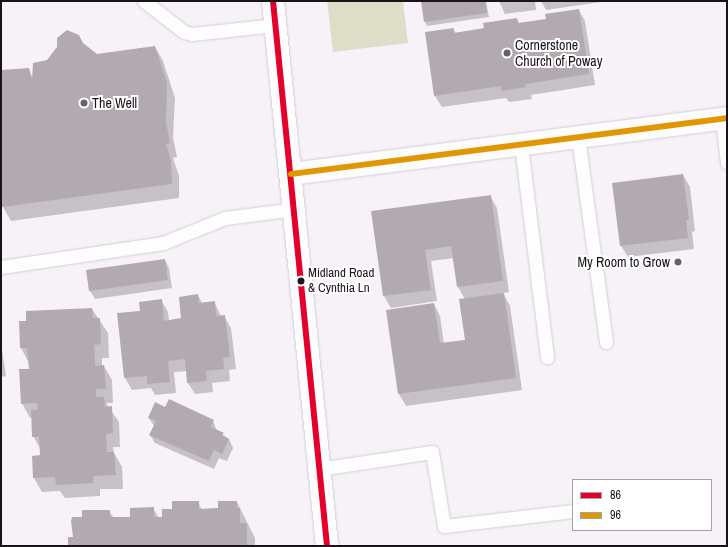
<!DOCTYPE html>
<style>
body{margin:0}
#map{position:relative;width:728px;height:547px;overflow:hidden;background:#f7f2f8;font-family:"Archivo Narrow",sans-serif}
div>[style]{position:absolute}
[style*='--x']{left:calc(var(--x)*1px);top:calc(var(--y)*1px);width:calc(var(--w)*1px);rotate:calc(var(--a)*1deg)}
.green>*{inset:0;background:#deddc8}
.shadow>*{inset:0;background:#0003}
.building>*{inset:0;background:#b2aab0}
.roads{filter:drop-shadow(0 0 1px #d2cdd4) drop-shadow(0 0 1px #d2cdd4)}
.service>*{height:13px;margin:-6.5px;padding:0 6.5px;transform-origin:6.5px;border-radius:6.5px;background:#fefdfe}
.minor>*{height:22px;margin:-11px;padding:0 11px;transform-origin:11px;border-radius:11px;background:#fefdfe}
.secondary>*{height:22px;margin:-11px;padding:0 11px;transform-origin:11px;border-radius:11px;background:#fefdfe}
.bus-1>*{height:6px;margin:-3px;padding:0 3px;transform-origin:3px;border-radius:3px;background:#e4002b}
.bus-2>*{height:6px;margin:-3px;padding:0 3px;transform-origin:3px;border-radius:3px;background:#e19703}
.dots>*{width:11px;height:11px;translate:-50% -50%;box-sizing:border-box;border:2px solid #fff;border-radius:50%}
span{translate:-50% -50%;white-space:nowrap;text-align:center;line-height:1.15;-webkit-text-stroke:4px #fff;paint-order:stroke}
.bus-label{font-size:13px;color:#1a131b}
.left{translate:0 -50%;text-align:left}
.poi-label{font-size:14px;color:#1a131b}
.right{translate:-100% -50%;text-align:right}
.frame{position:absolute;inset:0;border:2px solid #1a131b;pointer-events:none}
.legend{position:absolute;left:572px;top:479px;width:140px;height:52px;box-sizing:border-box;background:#fff;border:1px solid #a3a1a4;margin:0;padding:5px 7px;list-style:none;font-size:12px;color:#1a131b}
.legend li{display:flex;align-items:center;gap:8px;height:20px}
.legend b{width:20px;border:1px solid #a3a1a4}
</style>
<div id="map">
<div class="green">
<div style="clip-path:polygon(327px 1px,403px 1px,408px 43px,333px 52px)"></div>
</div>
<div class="shadow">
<div style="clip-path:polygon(422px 1px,486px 1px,489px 17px,427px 26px,425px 22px)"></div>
<div style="clip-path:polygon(499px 1px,535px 1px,536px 10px,505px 14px)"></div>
<div style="clip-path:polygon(541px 1px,601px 1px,601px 2px,546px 10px)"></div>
<div style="clip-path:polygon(579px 10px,585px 21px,595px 85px,531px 95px,532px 99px,509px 102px,506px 98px,442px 107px,435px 96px,453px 29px,456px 33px,485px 29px,517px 19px,520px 24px,547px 19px)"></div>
<div style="clip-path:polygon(83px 44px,97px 55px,155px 47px,163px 61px,175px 98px,173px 137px,177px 157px,173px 158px,179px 176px,179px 198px,11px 221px,3px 207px,1px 197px,1px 71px,28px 69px,33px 78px,48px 61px)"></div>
<div style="clip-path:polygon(683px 175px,690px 187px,695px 231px,692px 232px,694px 249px,628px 257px,621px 246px)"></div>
<div style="clip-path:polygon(490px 196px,497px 208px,509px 292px,503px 293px,510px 306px,522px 390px,406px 406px,399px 394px,387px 311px,434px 304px,440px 316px,444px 344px,466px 340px,465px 299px,458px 287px,454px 258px,431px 261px,437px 301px,391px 308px,384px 296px,373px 212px)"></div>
<div style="clip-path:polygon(165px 260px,169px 268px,172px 288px,95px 299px,90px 291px)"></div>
<div style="clip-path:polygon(198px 295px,202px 303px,214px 302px,221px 316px,224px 316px,231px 328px,236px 369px,229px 370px,230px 381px,212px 383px,213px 392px,195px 394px,188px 383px,187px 371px,174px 372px,176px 393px,155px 395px,151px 388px,132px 390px,125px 378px,118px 314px,141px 312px,161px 300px,168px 312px,169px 321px,183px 319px)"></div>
<div style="clip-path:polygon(92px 309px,108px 333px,109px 358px,102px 358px,102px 366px,104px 366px,112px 380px,113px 403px,106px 403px,119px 422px,120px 447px,113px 447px,114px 453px,122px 467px,123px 489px,100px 489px,100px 496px,65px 498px,60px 491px,42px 492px,34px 478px,33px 457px,41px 456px,40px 448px,33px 436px,32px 417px,30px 418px,22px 403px,30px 370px,29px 363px,21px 348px,20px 322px)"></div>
<div style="clip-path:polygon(1px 342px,6px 376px,1px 377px)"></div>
<div style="clip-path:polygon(166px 408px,213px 421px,217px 431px,229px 439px,233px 448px,227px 461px,219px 458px,214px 469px,155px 443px,150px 435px,154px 426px,149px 418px)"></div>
<div style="clip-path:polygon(198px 502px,202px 510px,219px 509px,237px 502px,255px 538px,255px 546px,69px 546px,83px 518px,109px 511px,114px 518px,131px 518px,153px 508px,159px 518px,163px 518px,173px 510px)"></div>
</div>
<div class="building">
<div style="clip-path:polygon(421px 1px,485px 1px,487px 13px,424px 22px)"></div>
<div style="clip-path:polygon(579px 9px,589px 74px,525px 84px,526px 87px,501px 91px,501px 86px,434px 96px,425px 32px,454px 28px,454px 33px,484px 28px,483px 23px,517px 18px,518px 23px,546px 19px,545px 14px)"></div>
<div style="clip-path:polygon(67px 30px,79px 35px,83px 43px,97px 54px,155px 46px,167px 83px,166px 122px,170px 143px,166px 144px,171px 161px,172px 184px,2px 207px,1px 70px,29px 68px,32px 80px,33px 63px,47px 60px,57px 47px,57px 38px)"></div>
<div style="clip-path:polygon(683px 174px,689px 220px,686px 220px,688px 238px,620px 246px,612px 183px)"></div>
<div style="clip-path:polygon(491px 195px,503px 281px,457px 287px,451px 246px,425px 250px,431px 290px,383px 296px,371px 211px)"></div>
<div style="clip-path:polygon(165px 259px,168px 280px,89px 291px,86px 270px)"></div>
<div style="clip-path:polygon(504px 293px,516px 378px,398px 394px,386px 310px,434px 303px,440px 343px,465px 340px,459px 299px)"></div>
<div style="clip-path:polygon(198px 294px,199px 303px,215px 301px,216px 316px,225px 315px,230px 357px,223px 358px,224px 369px,206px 371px,207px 381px,187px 383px,185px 359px,168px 361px,170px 382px,147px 384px,147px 376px,124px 378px,117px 313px,140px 311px,139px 302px,162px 299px,164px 321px,181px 318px,179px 297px)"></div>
<div style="clip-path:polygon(92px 308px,93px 318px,100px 318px,101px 344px,94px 345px,95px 366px,104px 365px,106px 389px,96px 389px,96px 397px,104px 397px,105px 407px,112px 406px,113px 433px,106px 434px,107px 452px,114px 452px,116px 475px,93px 476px,93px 483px,56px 485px,55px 477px,33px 478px,32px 456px,40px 455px,39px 437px,32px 437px,31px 410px,38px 410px,37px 403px,21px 404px,19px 369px,29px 369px,27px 348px,20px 348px,19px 321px,26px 321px,26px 311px)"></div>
<div style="clip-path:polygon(169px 399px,214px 420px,211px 427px,224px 433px,222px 435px,229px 439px,222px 454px,214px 450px,209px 461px,149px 435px,156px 421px,148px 418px,155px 402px,165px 407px)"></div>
<div style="clip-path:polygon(172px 501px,199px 501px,199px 509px,218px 508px,218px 501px,237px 501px,237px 508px,240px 508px,240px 523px,247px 523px,247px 546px,68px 546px,68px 537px,73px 537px,71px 521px,72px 517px,82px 517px,82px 510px,110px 510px,110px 517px,130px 517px,130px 508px,154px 507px,154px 517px,162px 517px,162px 509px,172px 509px)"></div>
</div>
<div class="roads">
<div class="service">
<div style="--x:144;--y:1;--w:51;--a:37.8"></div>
<div style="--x:184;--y:32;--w:8;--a:14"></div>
<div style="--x:192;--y:34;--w:84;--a:-6.1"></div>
<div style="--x:722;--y:118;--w:45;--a:83.7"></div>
<div style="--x:578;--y:137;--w:207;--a:82.2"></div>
<div style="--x:521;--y:145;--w:214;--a:83"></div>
<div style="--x:1;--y:267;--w:164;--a:-8.4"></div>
<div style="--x:163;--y:243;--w:67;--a:-22"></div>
<div style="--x:225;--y:218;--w:70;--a:-7.4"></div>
<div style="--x:319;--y:469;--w:114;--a:-8.6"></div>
<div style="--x:432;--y:452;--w:75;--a:80.8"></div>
<div style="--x:444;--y:526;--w:130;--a:-6.6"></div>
</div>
<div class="minor">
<div style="--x:291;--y:174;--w:440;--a:-7.3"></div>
</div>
<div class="secondary">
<div style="--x:273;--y:1;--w:548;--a:84.34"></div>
</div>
</div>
<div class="bus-1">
<div style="--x:273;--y:1;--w:548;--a:84.34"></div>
</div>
<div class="bus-2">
<div style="--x:291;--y:174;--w:440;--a:-7.3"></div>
</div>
<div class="dots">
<div style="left:507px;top:53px;background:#676168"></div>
<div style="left:84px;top:103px;background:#676168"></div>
<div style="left:678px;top:262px;background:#676168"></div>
<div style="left:301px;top:281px;background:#1a131b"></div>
</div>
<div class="bus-label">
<span class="left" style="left:308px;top:281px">Midland Road<br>&amp; Cynthia Ln</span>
</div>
<div class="poi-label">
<span class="left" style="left:515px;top:53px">Cornerstone<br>Church of Poway</span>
<span class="left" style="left:92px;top:103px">The Well</span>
<span class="right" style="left:670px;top:262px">My Room to Grow</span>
</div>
<div class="frame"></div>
<ul class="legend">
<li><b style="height:5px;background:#e4002b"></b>86</li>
<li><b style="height:5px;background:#e19703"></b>96</li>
</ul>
</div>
